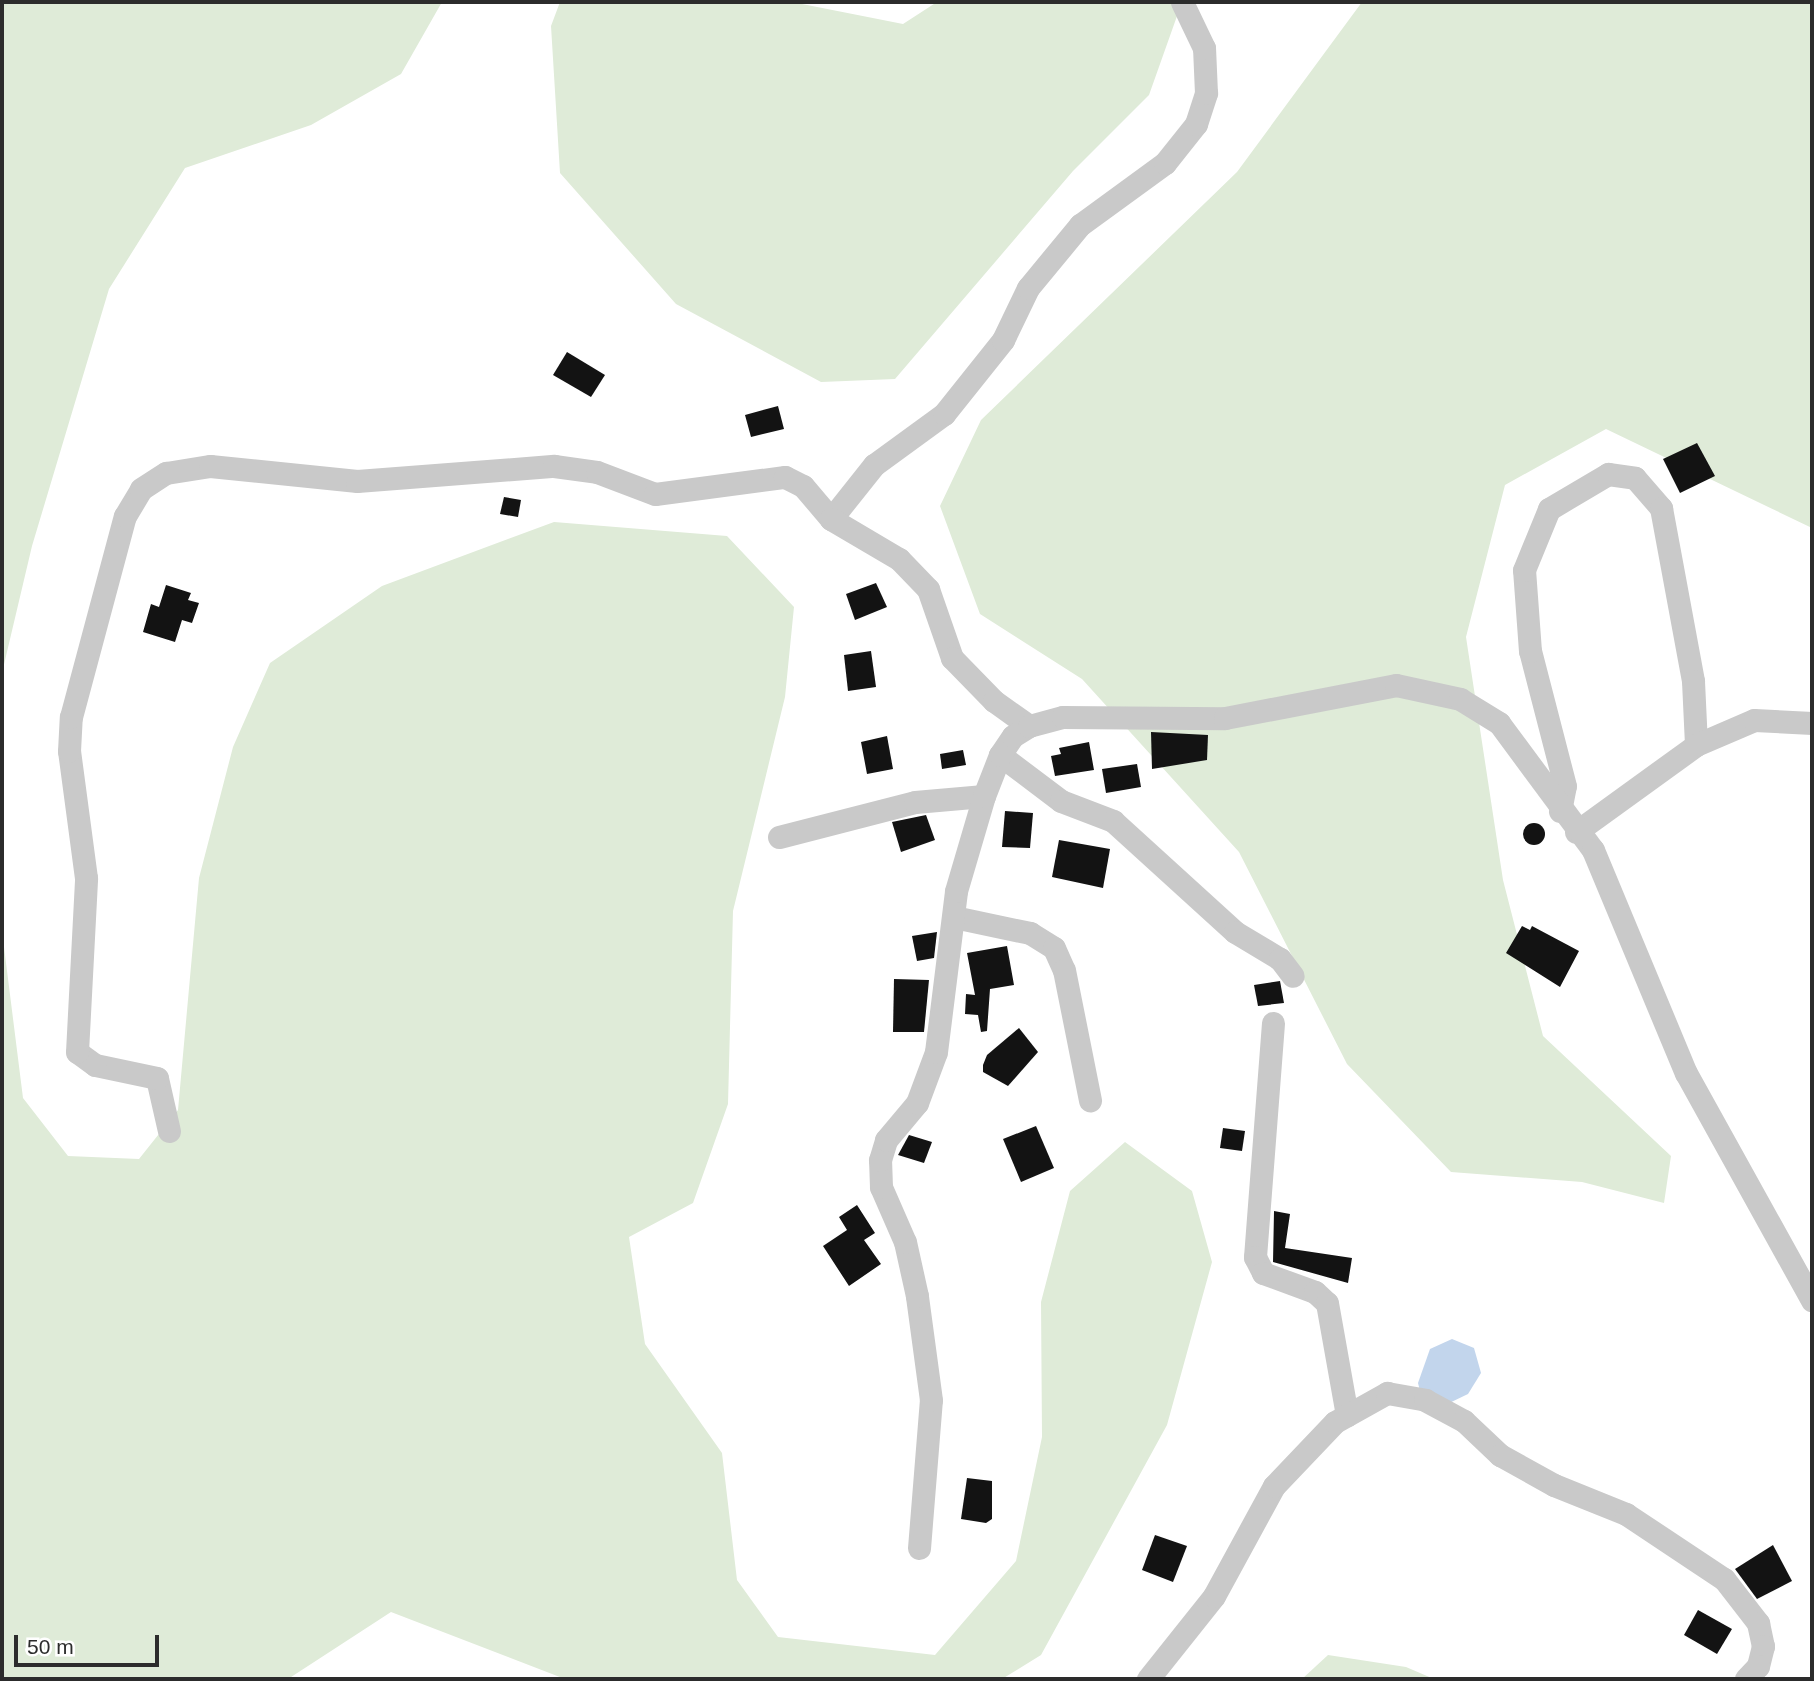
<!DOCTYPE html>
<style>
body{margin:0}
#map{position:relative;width:1814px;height:1681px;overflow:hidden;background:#fff;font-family:Arial,sans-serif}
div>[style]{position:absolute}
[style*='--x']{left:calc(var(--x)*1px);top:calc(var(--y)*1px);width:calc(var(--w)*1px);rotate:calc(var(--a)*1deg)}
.green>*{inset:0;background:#dfebd8}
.water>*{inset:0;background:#c2d5ec}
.building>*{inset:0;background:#131313}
.round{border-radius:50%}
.minor>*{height:23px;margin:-11.5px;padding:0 11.5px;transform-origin:11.5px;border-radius:11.5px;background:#c9c9c9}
span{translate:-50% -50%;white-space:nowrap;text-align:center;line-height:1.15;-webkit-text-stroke:7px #fff;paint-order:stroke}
.frame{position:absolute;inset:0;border:4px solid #2c2c2c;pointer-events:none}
.scale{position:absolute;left:14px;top:1635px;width:145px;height:32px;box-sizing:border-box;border:4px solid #2c2c2c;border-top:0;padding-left:9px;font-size:21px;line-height:24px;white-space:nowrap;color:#2c2c2c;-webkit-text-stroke:5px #fff;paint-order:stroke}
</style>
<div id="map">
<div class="green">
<div style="clip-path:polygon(2px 2px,442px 2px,401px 74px,311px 125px,185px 168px,109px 289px,32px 546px,2px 673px)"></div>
<div style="clip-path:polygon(560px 2px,792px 2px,903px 24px,937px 2px,1182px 2px,1149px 95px,1073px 171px,895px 379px,821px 382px,676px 304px,560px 173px,551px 26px)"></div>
<div style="clip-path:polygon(1362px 2px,1812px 2px,1812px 528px,1606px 429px,1505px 485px,1466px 637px,1503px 880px,1543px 1036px,1671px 1156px,1664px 1203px,1582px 1182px,1451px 1172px,1347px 1064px,1239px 852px,1082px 679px,980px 614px,940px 506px,981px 420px,1237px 172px)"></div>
<div style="clip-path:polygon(554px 522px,727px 536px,794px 607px,785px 697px,733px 911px,728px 1104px,693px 1203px,629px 1237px,645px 1344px,722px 1453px,737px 1580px,778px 1637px,935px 1655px,1016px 1561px,1042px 1437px,1041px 1302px,1070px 1191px,1125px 1142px,1192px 1191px,1212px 1262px,1167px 1425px,1041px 1655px,1002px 1679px,565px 1679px,391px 1612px,288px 1679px,2px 1679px,2px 931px,23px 1098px,68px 1156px,139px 1159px,178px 1110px,199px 878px,233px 747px,270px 663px,382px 586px)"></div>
<div style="clip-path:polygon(1328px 1655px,1406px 1667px,1434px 1679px,1302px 1679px)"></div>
</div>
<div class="water">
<div style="clip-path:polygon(1452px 1339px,1474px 1348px,1481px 1373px,1468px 1394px,1443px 1406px,1421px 1395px,1418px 1383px,1430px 1349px)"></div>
</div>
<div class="building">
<div style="clip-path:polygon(567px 352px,605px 375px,591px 397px,553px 375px)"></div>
<div style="clip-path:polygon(778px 406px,784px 429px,751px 437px,745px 415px)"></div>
<div style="clip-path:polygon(1697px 443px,1715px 476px,1680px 493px,1663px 459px)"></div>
<div style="clip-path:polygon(504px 497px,521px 500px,518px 517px,500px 514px)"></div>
<div style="clip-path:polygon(876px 583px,887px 607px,855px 620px,846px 594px)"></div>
<div style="clip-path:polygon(166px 585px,191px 593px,188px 600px,199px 603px,192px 623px,182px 620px,175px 642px,143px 632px,151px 604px,159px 607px)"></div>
<div style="clip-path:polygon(871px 651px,876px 687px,848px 691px,844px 655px)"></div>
<div style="clip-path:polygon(1151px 732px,1208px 735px,1207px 760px,1152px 769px)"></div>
<div style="clip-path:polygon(887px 736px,893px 769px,867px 774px,861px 742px)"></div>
<div style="clip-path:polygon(1089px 742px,1094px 770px,1055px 776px,1051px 756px,1061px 754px,1059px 748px)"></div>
<div style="clip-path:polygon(963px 750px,966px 765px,942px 769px,940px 754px)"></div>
<div style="clip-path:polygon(1137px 764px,1141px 787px,1106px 793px,1102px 769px)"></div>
<div style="clip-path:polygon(1005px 811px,1033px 813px,1030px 848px,1002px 847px)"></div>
<div style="clip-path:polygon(926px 815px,935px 840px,901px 852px,892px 822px)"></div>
<div class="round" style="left:1523px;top:823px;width:22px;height:22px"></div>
<div style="clip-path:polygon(1059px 840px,1110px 849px,1103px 888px,1052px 877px)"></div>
<div style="clip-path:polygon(1522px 926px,1530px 930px,1532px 926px,1579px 951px,1560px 987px,1506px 953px)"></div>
<div style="clip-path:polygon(937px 932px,934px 958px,917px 961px,912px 936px)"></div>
<div style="clip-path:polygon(1007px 946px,1014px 985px,990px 989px,987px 1031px,981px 1032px,978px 1015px,965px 1014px,966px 994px,975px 995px,967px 953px)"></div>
<div style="clip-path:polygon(894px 979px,929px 980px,924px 1032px,893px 1032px)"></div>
<div style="clip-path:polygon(1280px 981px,1284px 1003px,1258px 1006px,1254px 985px)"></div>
<div style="clip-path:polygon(1019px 1028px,1038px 1052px,1008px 1086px,983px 1072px,983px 1065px,987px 1055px)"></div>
<div style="clip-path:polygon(1036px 1126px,1054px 1168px,1021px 1182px,1003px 1139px)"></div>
<div style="clip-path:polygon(1223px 1128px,1245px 1131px,1242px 1151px,1220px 1148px)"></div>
<div style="clip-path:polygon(909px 1135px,932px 1142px,924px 1163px,898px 1155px)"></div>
<div style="clip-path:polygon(857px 1205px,875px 1233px,864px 1240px,881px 1264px,849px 1286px,823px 1246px,847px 1230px,839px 1217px)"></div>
<div style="clip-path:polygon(1274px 1211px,1290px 1214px,1285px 1248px,1352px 1258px,1348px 1283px,1273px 1262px)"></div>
<div style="clip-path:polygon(967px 1478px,992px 1481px,992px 1519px,986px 1523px,961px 1519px)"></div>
<div style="clip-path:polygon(1155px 1535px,1187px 1546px,1173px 1582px,1142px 1570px)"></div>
<div style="clip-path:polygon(1773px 1545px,1792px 1581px,1757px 1599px,1735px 1569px)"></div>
<div style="clip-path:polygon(1698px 1610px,1732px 1629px,1717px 1654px,1684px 1635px)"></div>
</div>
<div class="minor">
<div style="--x:831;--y:519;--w:69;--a:-51.5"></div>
<div style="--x:874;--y:465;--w:87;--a:-36.1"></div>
<div style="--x:944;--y:414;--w:95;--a:-51.4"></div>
<div style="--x:1003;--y:340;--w:58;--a:-64.3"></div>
<div style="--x:1028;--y:288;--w:82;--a:-50.5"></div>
<div style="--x:1080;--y:225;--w:105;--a:-36.1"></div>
<div style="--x:1165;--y:163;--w:50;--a:-51.5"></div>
<div style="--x:1196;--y:124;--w:33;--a:-72"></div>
<div style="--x:1206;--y:93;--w:45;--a:-92.5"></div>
<div style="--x:1204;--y:48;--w:51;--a:-115.6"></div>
<div style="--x:1000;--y:755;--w:76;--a:37"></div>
<div style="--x:1061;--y:801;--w:56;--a:21"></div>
<div style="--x:1113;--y:821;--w:165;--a:42.3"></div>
<div style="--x:1235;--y:932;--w:52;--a:31"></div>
<div style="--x:1280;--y:959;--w:21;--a:53"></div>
<div style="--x:1560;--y:811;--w:25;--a:-79"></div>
<div style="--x:1565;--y:786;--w:139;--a:-104.5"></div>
<div style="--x:1530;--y:651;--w:81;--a:-94.2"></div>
<div style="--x:1524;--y:570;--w:66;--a:-67.7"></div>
<div style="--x:1549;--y:509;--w:69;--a:-30.7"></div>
<div style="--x:1608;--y:474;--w:27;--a:8"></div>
<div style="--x:1635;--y:478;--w:40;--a:49"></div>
<div style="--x:1661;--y:508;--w:176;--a:79.5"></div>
<div style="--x:1693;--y:681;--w:64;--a:87.3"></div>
<div style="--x:1576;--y:832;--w:148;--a:-35.9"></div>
<div style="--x:1696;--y:745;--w:63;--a:-23.3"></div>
<div style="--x:1754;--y:720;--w:58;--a:3"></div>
<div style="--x:779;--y:837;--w:140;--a:-14.4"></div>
<div style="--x:915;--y:802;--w:69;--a:-5"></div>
<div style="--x:954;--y:917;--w:78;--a:11.9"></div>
<div style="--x:1030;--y:933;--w:28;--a:32"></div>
<div style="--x:1054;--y:948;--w:24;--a:66"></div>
<div style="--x:1064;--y:970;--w:133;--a:78.7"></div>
<div style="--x:1273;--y:1023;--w:235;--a:94.4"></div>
<div style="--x:1255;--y:1257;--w:18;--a:63"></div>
<div style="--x:1263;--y:1273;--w:55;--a:20.1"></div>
<div style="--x:1315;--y:1292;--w:16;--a:43"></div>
<div style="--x:1327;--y:1303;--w:114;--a:79.9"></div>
<div style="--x:169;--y:1131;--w:54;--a:-102.8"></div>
<div style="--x:157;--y:1078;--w:63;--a:-168.2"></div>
<div style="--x:95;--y:1065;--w:22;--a:-144"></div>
<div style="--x:77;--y:1052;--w:174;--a:-87"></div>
<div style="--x:86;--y:878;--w:128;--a:-97.6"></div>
<div style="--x:69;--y:751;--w:34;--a:-87"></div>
<div style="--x:71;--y:717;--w:208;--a:-75"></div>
<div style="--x:125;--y:516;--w:31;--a:-59"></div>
<div style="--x:141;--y:489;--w:30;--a:-33"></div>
<div style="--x:166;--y:473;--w:45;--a:-9"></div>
<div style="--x:210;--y:466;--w:148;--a:5.8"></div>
<div style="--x:357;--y:481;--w:198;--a:-4.4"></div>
<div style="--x:554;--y:466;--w:43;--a:7.9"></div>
<div style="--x:597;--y:472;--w:62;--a:20.8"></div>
<div style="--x:655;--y:494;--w:131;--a:-7.5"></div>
<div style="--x:785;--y:477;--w:20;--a:27"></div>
<div style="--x:803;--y:486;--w:43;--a:49.7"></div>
<div style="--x:831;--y:519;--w:79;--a:30.5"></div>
<div style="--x:899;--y:559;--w:42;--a:46"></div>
<div style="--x:928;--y:589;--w:73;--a:70.8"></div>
<div style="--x:952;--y:658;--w:60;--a:45.7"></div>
<div style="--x:994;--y:701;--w:43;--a:35.5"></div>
<div style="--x:919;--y:1548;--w:148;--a:-85.4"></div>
<div style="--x:931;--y:1400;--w:105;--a:-97.7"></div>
<div style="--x:917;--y:1296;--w:55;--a:-102.5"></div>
<div style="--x:905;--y:1242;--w:60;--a:-113.6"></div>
<div style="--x:881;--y:1187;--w:27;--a:-92"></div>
<div style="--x:880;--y:1160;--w:21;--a:-73"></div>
<div style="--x:886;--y:1140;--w:48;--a:-50"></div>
<div style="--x:917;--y:1103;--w:54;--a:-69.6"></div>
<div style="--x:936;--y:1052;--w:162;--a:-82.9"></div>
<div style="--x:956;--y:891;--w:99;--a:-73.6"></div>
<div style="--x:984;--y:796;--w:44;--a:-68.7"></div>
<div style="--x:1000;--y:755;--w:23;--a:-56"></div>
<div style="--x:1013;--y:736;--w:19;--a:-32"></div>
<div style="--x:1029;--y:726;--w:35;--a:-15"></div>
<div style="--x:1063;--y:717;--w:162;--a:0.4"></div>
<div style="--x:1225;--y:718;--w:174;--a:-10.9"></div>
<div style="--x:1396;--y:685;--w:66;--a:12.3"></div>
<div style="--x:1460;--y:699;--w:46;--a:31.6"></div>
<div style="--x:1499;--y:723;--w:158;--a:53.5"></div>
<div style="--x:1593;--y:850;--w:242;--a:67.4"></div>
<div style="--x:1686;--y:1073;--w:260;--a:61"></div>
<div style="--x:1148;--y:1679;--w:106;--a:-51.5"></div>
<div style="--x:1214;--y:1596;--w:125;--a:-61.4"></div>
<div style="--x:1274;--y:1486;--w:88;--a:-46.4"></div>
<div style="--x:1335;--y:1422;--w:60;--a:-29.1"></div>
<div style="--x:1387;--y:1393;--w:39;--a:10"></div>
<div style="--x:1425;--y:1400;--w:44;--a:28.3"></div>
<div style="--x:1464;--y:1421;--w:50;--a:43.4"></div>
<div style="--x:1500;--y:1455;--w:62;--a:29.1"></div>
<div style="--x:1554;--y:1485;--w:78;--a:21.9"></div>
<div style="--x:1626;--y:1514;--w:118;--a:33.6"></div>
<div style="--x:1724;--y:1579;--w:56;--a:52.3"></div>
<div style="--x:1758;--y:1623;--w:24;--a:78"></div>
<div style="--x:1763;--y:1646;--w:21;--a:104"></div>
<div style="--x:1758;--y:1666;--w:18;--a:133"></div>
</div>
<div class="frame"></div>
<div class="scale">50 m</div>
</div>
